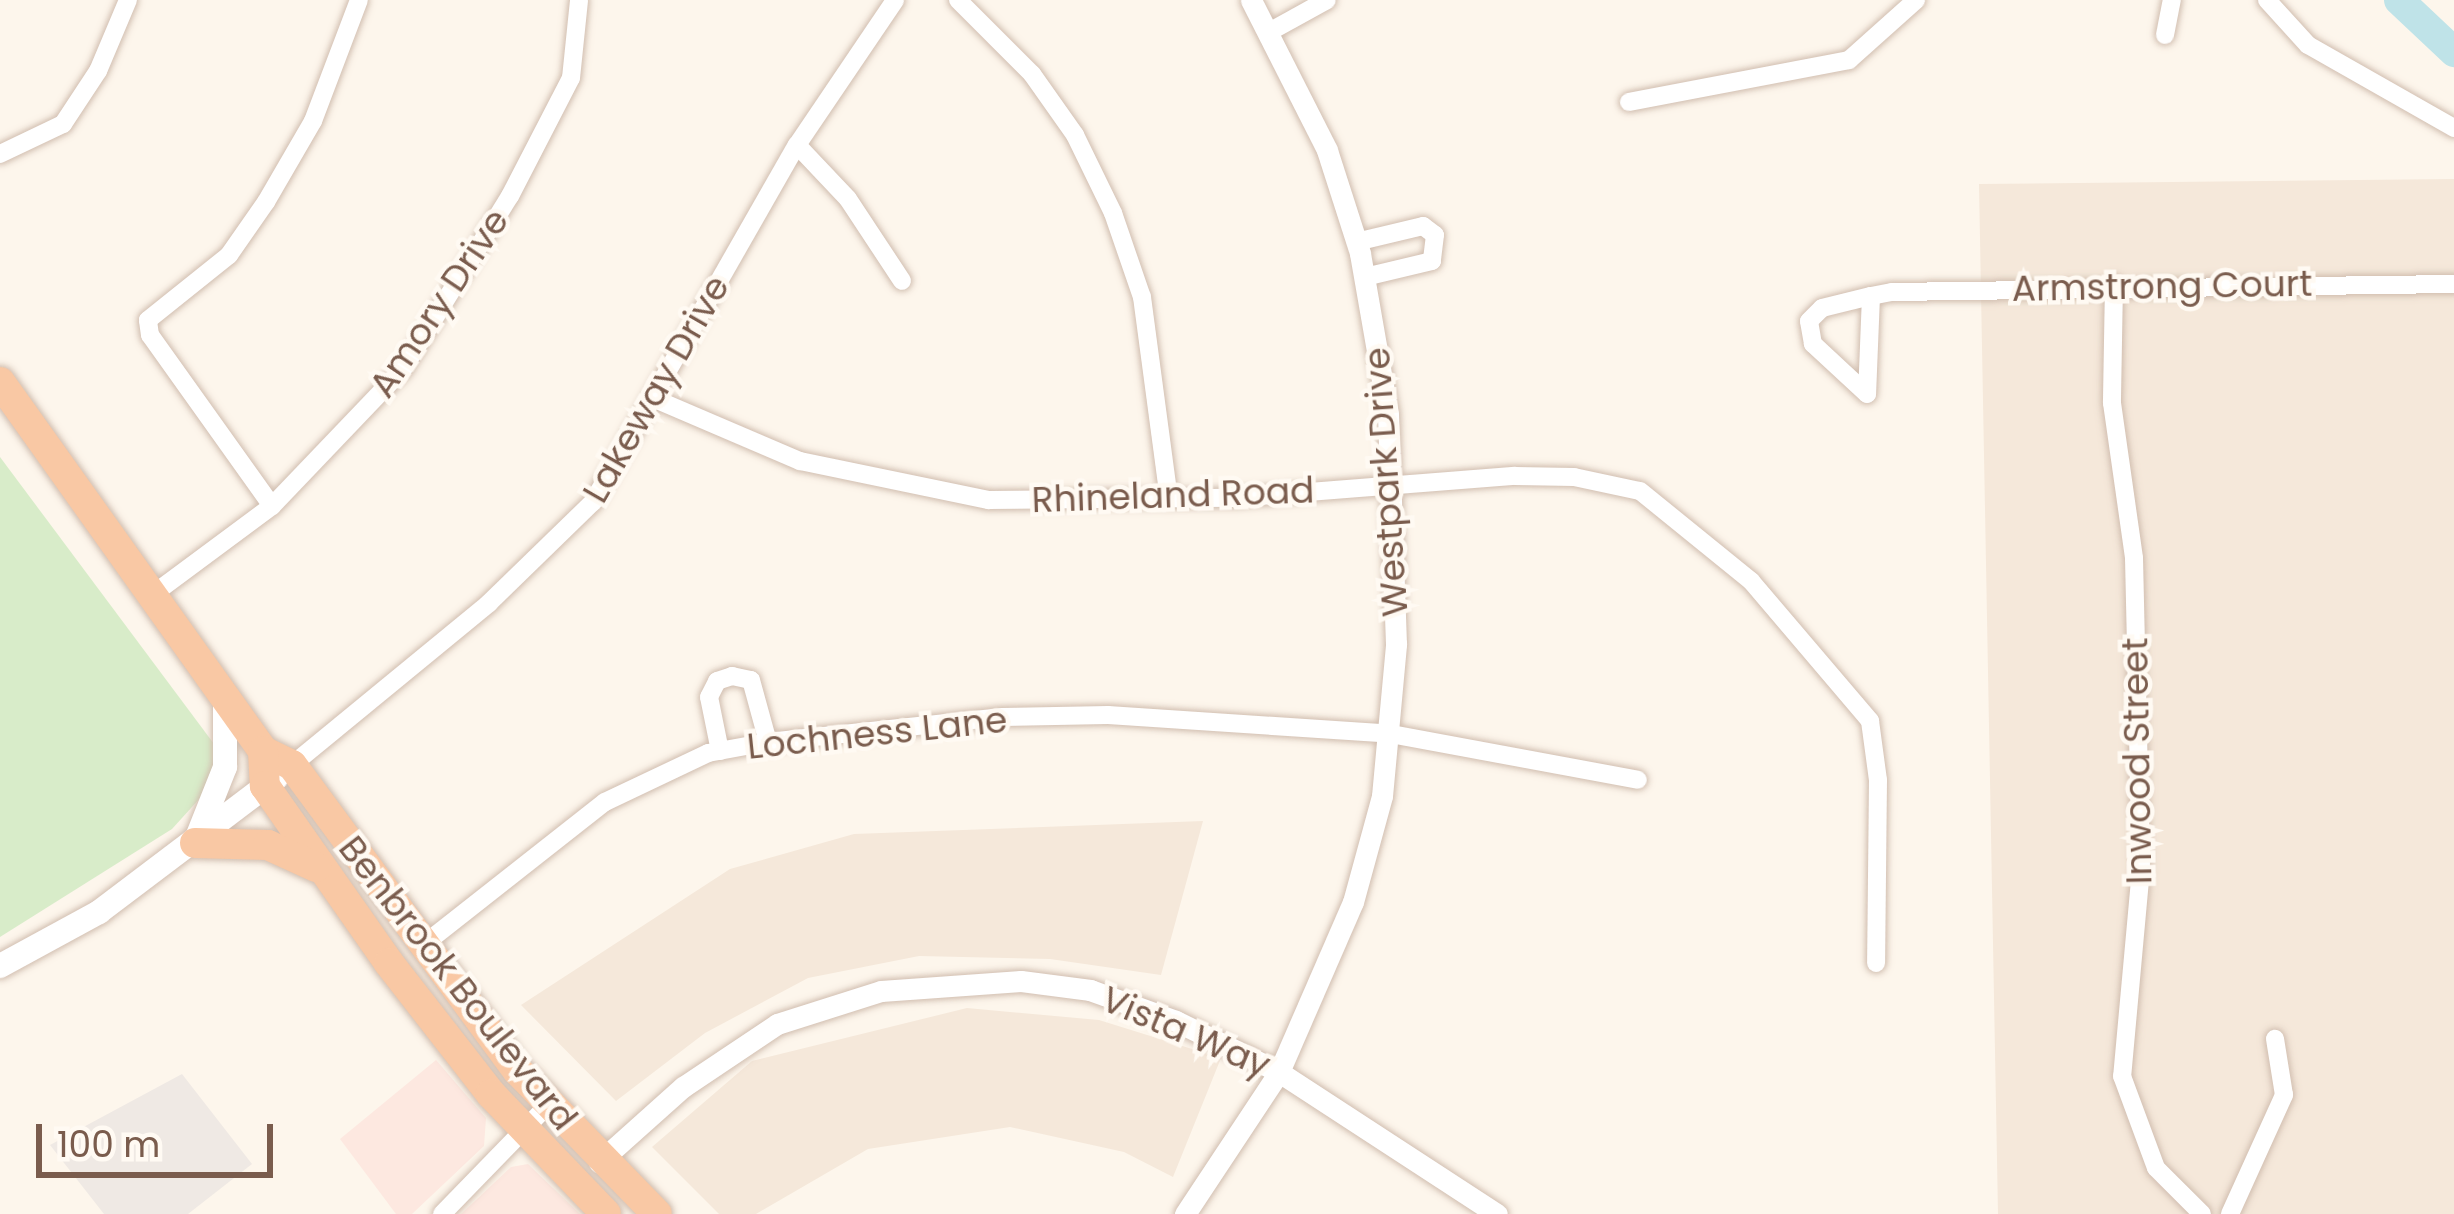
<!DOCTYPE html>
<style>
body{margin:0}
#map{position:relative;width:2454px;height:1214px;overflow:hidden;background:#fdf6ec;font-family:Poppins,sans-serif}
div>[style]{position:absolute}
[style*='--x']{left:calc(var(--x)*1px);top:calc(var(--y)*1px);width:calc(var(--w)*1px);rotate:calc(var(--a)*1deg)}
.residential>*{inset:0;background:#f5e8da}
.commercial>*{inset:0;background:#fde8e0}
.industrial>*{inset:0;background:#efe9e4}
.green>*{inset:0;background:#d8ecc9}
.river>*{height:30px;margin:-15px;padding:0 15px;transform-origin:15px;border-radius:15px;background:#bfe3e8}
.roads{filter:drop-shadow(0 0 3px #d1beb0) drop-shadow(0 0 3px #d1beb0)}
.minor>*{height:18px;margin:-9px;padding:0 9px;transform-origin:9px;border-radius:9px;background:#fff}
.tertiary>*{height:21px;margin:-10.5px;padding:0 10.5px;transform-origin:10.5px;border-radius:10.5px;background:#fff}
.secondary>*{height:24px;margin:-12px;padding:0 12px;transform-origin:12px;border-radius:12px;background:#fff}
.trunk>*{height:30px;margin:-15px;padding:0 15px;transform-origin:15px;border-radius:15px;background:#f9c8a4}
span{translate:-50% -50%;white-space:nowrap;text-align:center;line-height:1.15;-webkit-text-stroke:9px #fffaf3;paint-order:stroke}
.street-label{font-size:36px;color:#7a5c4d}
.scale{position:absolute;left:36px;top:1124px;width:237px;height:54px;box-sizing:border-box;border:6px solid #7a5c4d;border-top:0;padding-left:15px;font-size:36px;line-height:42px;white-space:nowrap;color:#7a5c4d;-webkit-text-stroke:9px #fffaf3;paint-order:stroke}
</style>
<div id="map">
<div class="residential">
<div style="clip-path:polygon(2454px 179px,2454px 1214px,1998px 1214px,1979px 184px)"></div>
<div style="clip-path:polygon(1203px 821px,1161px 975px,1050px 959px,919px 956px,808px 978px,705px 1033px,616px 1101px,521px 1005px,730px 869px,854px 834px)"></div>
<div style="clip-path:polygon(967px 1008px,1099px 1020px,1221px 1058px,1173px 1177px,1124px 1152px,1010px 1127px,868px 1149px,756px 1214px,719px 1214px,652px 1147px,752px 1061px)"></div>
</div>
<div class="commercial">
<div style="clip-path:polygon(436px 1060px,486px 1118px,484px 1146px,412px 1214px,396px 1214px,340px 1139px)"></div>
<div style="clip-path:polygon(528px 1164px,580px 1214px,461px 1214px,511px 1167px)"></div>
</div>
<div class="industrial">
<div style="clip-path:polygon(182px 1074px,252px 1164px,188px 1214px,104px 1214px,50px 1145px)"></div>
</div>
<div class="green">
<div style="clip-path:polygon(0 457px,223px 756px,211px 786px,172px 829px,0 937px)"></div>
</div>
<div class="river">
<div style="--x:2399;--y:0;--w:76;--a:43.4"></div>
</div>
<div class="roads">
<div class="minor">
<div style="--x:958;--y:0;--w:105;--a:45"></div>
<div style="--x:1032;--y:74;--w:75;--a:54.8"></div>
<div style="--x:1075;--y:135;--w:87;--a:64"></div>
<div style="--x:1113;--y:213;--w:89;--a:71"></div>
<div style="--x:1142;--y:297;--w:204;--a:82.4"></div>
<div style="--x:2267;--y:0;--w:61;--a:47.7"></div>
<div style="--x:2308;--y:45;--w:168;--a:29.6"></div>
<div style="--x:1269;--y:32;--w:66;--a:-28.9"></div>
<div style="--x:2165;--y:35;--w:36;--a:-79"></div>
<div style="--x:1629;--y:102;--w:224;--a:-10.8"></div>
<div style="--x:1849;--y:60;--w:90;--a:-41.8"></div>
<div style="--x:797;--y:145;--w:74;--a:46.6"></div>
<div style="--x:848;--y:199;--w:98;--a:56.6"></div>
<div style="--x:0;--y:154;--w:70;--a:-25.5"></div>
<div style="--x:63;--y:124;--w:64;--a:-56.6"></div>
<div style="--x:98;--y:71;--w:77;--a:-67.1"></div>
<div style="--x:1356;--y:242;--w:69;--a:-13.4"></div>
<div style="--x:1423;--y:226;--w:15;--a:37"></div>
<div style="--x:1435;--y:235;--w:26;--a:97"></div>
<div style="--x:1432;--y:261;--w:69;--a:166.6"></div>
<div style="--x:2114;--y:284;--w:119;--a:91"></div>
<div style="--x:2112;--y:403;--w:157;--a:81.9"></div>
<div style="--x:2134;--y:558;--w:311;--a:88.7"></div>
<div style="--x:2141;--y:869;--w:208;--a:95.2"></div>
<div style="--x:2122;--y:1076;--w:98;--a:69.7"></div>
<div style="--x:2156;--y:1168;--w:65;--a:45"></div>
<div style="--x:1871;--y:296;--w:98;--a:92.3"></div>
<div style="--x:1867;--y:394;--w:74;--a:-137.2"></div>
<div style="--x:1813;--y:344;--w:23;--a:-100"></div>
<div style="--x:1809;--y:321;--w:18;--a:-45"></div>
<div style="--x:1822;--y:308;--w:50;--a:-13.8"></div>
<div style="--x:1871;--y:296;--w:21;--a:-11"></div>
<div style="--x:1892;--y:292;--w:562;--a:-0.82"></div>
<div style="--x:655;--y:399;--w:158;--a:23.2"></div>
<div style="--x:800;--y:461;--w:193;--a:11.7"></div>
<div style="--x:989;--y:500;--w:244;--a:-0.5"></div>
<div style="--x:1233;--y:498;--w:283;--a:-4.5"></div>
<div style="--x:1515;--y:476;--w:59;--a:1"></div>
<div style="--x:1574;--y:477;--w:67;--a:12"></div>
<div style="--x:1640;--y:491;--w:143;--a:39"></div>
<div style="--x:1751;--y:581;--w:184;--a:49.6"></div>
<div style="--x:1870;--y:721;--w:60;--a:82.3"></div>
<div style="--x:1878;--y:780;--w:183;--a:90.6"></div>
<div style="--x:272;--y:506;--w:210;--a:-125.5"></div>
<div style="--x:150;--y:335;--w:15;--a:-98"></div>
<div style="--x:148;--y:320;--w:104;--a:-38.7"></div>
<div style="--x:229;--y:255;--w:65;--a:-55.1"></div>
<div style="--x:266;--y:202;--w:94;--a:-59.9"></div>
<div style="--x:313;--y:121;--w:129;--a:-69.2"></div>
<div style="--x:152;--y:595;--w:149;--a:-36.6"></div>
<div style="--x:272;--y:506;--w:190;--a:-46.3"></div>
<div style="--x:403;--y:369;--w:203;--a:-58.3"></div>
<div style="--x:510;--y:196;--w:133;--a:-62.7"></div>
<div style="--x:571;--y:78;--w:78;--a:-84.1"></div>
<div style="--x:720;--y:751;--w:55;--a:-101.5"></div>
<div style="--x:709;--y:697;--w:18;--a:-63"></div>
<div style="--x:717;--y:681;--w:16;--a:-18"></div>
<div style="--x:732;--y:676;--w:19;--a:12"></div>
<div style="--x:751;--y:680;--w:64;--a:74.7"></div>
<div style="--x:292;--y:765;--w:255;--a:-39.4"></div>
<div style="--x:489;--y:603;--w:145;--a:-44.2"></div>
<div style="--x:593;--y:502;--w:411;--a:-60.3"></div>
<div style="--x:797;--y:145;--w:175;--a:-55.9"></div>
<div style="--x:423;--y:945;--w:231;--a:-38.2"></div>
<div style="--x:605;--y:802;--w:114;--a:-25.4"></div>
<div style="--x:708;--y:753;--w:61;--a:-10.4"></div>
<div style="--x:768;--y:742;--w:236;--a:-6.1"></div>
<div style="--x:1003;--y:717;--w:105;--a:-1.1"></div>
<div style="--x:1108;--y:715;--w:284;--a:3.8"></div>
<div style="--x:1391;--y:734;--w:251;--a:10.5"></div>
<div style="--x:442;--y:1214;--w:152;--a:-45.8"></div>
<div style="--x:2230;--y:1214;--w:131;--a:-65.6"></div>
<div style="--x:2284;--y:1095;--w:57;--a:-99.1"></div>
</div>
<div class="tertiary">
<div style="--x:599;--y:1162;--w:113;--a:-41.8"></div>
<div style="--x:683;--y:1087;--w:113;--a:-33.8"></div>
<div style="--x:777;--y:1024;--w:109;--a:-17.6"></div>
<div style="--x:881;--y:991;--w:140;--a:-4.1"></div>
<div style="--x:1021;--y:981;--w:70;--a:7.4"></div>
<div style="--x:1090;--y:990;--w:91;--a:19.8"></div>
<div style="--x:1176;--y:1021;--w:115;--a:26.3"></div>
<div style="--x:1279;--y:1072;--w:260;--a:33.1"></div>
<div style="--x:1185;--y:1214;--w:170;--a:-56.5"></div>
<div style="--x:1279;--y:1072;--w:185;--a:-66.5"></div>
<div style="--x:1353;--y:902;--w:110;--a:-74.7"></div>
<div style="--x:1382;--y:796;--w:153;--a:-84.7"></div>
<div style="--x:1396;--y:644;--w:230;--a:-92"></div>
<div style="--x:1388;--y:414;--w:163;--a:-99.9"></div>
<div style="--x:1360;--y:253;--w:108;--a:-107.8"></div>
<div style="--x:1327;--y:150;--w:168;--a:-116.9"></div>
</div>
<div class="secondary">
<div style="--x:196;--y:840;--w:79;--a:-68.3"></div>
<div style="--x:225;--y:767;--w:69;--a:-90"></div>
<div style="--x:0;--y:966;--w:113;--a:-28.6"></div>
<div style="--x:99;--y:912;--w:222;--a:-37.1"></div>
</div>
<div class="trunk">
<div style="--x:0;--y:382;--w:453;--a:54.5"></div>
<div style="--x:263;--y:751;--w:32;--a:26"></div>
<div style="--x:292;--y:765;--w:380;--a:53.6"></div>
<div style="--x:518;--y:1071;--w:199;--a:45.8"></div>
<div style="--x:263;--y:751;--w:35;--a:87"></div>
<div style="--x:265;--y:786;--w:216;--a:55"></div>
<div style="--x:389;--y:963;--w:166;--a:52.1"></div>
<div style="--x:491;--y:1094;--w:166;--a:46.2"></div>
<div style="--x:195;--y:843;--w:73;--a:1.6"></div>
<div style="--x:268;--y:845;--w:53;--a:24.6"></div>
</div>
</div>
<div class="street-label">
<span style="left:2162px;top:286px;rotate:-1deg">Armstrong Court</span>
<span style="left:439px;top:303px;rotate:-56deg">Amory Drive</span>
<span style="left:656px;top:389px;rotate:-60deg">Lakeway Drive</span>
<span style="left:1386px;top:482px;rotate:-94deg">Westpark Drive</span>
<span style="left:1173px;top:495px;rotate:-2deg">Rhineland Road</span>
<span style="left:877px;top:733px;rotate:-6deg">Lochness Lane</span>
<span style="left:2137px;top:761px;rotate:-91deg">Inwood Street</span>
<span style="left:458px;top:983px;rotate:52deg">Benbrook Boulevard</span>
<span style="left:1186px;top:1032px;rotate:23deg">Vista Way</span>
</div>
<div class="scale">100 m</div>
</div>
